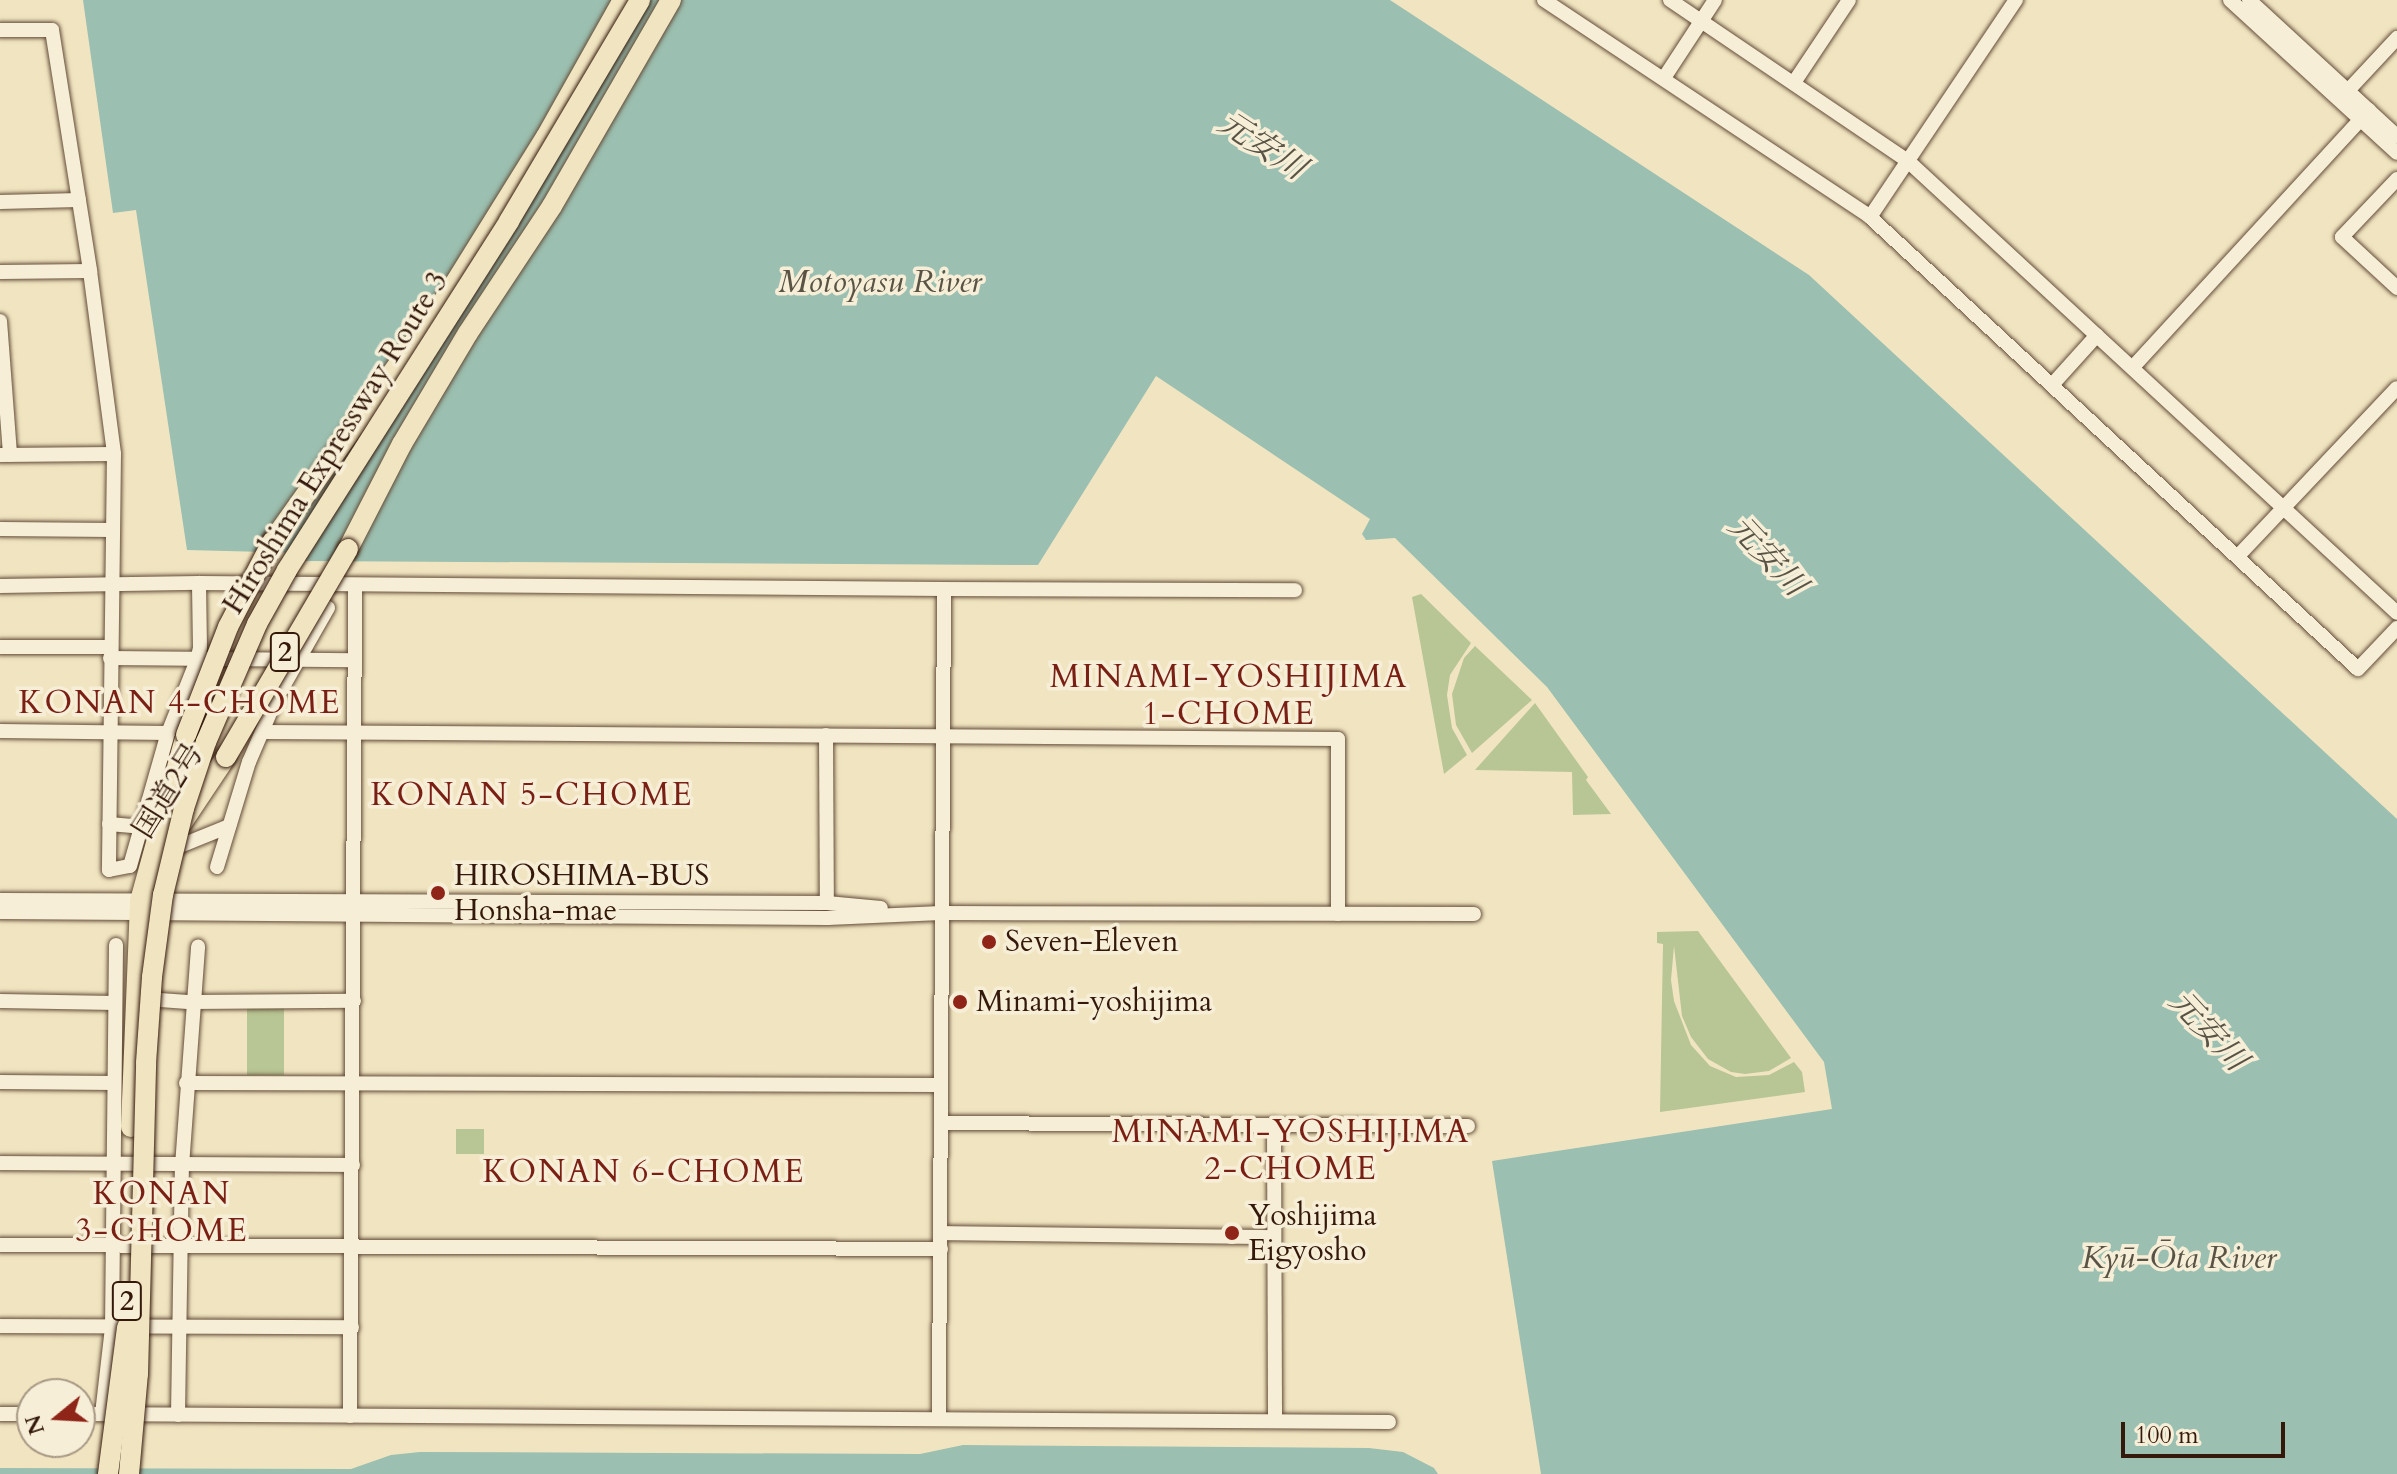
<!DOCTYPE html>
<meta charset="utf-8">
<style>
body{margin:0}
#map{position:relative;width:2397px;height:1474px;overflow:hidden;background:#f1e5c1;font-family:Cardo,"Noto Serif JP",serif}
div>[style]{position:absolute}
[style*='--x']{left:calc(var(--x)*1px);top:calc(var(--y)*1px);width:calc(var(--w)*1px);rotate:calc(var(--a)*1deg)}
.green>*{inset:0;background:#b8c594}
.water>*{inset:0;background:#9bbfb0}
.roads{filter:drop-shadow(0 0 2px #634c38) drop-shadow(0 0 2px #634c38)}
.minor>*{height:14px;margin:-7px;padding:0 7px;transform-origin:7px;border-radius:7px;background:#f6eed7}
.highway>*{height:20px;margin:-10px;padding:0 10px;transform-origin:10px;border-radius:10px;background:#f1e5c1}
.bridges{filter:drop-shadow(0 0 2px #34190b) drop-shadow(0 0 2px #34190b)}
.highway-bridge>*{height:20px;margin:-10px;padding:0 10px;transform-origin:10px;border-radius:10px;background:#f1e5c1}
.dots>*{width:22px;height:22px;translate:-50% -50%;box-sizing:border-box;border:4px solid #f6eed7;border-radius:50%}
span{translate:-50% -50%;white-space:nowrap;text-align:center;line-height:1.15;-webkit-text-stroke:7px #f6eed7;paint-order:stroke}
.shield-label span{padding:2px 6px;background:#f6eed7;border:2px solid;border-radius:6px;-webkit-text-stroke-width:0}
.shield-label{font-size:28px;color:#34190b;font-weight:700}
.street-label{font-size:30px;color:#34190b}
.poi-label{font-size:30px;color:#34190b}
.left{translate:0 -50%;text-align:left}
.water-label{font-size:32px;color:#585345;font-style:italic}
.neighbourhood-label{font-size:32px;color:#7a1f14;letter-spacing:2px}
.north{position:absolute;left:16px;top:1378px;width:80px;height:80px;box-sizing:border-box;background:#f6eed7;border:2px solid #a89985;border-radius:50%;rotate:252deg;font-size:22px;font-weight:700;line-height:32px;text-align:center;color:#34190b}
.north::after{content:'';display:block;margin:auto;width:28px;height:36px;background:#8f2418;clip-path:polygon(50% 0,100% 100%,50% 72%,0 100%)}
.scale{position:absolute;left:2121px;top:1422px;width:164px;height:36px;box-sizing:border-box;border:4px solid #34190b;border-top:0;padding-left:10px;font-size:24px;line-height:28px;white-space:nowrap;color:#34190b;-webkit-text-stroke:6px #f6eed7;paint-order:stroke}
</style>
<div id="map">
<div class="green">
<div style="clip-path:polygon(1421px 594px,1471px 643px,1450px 675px,1447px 695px,1452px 728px,1467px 755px,1444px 774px,1412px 597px)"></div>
<div style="clip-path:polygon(1475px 646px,1532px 700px,1472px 753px,1456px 725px,1452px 694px,1464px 658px)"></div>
<div style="clip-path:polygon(1535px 703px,1588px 777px,1586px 780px,1611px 814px,1573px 815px,1572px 772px,1475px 770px)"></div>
<div style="clip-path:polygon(1698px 931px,1791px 1058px,1769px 1071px,1745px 1074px,1731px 1072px,1708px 1059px,1691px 1037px,1682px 1016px,1674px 946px,1671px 980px,1674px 1001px,1691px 1045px,1710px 1066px,1736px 1077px,1769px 1075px,1794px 1062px,1802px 1072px,1805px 1092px,1660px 1112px,1663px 944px,1657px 943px,1657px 932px)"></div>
<div style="clip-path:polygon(247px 1004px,284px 1004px,284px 1075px,247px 1075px)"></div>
<div style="clip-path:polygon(456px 1129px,484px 1129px,484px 1154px,456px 1154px)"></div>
</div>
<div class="water">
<div style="clip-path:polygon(83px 0,1390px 0,1809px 275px,2397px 819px,2397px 1474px,1541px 1474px,1492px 1161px,1832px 1109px,1824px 1062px,1547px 687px,1395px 538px,1366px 540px,1362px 534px,1370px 519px,1156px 376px,1038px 565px,302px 561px,301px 553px,187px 550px,136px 210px,113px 213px)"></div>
<div style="clip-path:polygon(963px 1445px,1369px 1448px,1403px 1452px,1434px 1468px,1438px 1474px,0 1474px,0 1468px,351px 1469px,391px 1455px,420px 1452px,920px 1454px)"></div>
</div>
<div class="roads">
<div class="minor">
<div style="--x:1544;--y:0;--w:392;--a:33.6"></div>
<div style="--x:1870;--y:217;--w:665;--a:42.81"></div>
<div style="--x:2358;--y:669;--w:57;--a:-46.4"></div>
<div style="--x:1670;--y:0;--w:289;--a:34.1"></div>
<div style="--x:1909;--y:162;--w:664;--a:42.74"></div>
<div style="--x:2230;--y:0;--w:226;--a:42.5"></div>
<div style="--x:2249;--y:0;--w:201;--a:42.6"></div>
<div style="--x:0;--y:30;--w:52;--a:0"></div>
<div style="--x:52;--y:30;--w:244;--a:81"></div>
<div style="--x:90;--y:271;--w:185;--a:82.5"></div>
<div style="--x:114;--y:454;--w:416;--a:90.7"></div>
<div style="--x:109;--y:870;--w:21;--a:-11"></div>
<div style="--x:130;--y:866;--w:138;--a:-74.1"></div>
<div style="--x:168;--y:733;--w:79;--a:-68.3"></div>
<div style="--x:197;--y:660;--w:12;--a:-76"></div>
<div style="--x:200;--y:648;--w:65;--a:-90.9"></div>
<div style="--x:1664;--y:78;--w:93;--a:-56.8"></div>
<div style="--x:1795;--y:81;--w:97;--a:-56.3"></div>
<div style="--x:2342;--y:97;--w:81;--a:-47"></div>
<div style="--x:2397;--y:179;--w:80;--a:133.5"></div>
<div style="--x:2342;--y:237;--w:75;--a:42.8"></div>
<div style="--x:0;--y:202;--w:79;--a:-1.5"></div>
<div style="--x:1870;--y:217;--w:262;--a:-56.1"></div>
<div style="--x:0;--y:272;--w:90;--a:-0.6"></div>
<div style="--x:0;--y:321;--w:134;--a:85.7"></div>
<div style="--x:2133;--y:367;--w:349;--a:-47.4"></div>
<div style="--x:2052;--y:385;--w:67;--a:-48"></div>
<div style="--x:0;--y:455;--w:114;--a:-0.5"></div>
<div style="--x:0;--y:529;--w:112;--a:0.5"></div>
<div style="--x:2238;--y:556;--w:231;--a:-46.6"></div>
<div style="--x:0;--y:586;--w:199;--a:-0.9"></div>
<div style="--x:199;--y:583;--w:745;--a:0.46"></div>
<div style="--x:944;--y:589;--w:829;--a:90.35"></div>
<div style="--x:944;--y:589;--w:351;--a:0.2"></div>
<div style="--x:0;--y:647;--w:110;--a:0"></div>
<div style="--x:110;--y:658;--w:244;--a:0.5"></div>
<div style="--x:0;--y:731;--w:168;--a:0.7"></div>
<div style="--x:263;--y:732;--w:1075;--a:0.37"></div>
<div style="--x:1338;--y:739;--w:175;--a:90"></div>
<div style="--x:826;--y:735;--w:168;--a:89.7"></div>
<div style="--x:109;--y:824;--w:32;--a:5"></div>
<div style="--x:170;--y:850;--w:64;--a:-22.1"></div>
<div style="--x:217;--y:867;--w:110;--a:-73.1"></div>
<div style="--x:249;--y:762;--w:69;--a:-66.8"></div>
<div style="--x:276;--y:699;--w:105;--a:-60.3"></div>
<div style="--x:0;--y:900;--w:827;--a:0.21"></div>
<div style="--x:827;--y:903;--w:54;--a:5.3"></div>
<div style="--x:0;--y:912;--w:828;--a:0.42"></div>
<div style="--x:828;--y:918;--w:113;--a:-2.5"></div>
<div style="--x:941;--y:913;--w:533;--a:0.11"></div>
<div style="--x:144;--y:995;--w:17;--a:17"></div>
<div style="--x:160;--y:1000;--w:31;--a:4"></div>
<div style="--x:191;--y:1002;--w:163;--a:-0.4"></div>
<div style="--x:0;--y:1001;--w:115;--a:1"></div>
<div style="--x:0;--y:1082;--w:114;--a:0.5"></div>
<div style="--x:186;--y:1083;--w:755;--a:0.15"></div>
<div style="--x:941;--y:1123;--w:527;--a:0.33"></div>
<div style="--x:1274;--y:1124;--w:297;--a:89.8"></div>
<div style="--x:0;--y:1163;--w:353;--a:0.3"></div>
<div style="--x:941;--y:1233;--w:333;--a:0.7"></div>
<div style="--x:0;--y:1245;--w:941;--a:0.24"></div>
<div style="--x:0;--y:1326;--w:352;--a:0.2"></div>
<div style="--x:0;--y:1414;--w:32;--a:0"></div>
<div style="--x:80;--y:1414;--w:1309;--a:0.35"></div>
<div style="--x:102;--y:1414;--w:87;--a:-83.4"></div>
<div style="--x:112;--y:1328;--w:383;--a:-89.4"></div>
<div style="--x:178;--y:1415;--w:249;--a:-89.1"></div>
<div style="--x:182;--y:1166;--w:220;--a:-85.8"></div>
<div style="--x:350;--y:1416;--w:830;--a:-89.65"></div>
</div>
<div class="highway">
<div style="--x:272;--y:542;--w:298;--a:-54.6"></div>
<div style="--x:445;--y:299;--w:191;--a:-58.1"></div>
<div style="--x:546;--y:137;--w:157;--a:-60.7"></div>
<div style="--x:348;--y:549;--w:118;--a:-62.8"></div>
<div style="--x:402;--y:444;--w:129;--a:-59.3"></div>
<div style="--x:468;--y:333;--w:152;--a:-56.5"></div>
<div style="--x:552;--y:206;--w:238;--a:-60"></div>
<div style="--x:182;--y:823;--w:79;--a:-56.3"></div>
<div style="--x:131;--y:1127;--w:226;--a:-87.7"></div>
<div style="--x:140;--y:901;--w:172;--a:-74.5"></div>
</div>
</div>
<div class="bridges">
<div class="highway-bridge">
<div style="--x:186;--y:735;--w:116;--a:-68.7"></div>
<div style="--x:228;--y:627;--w:96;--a:-62.6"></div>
<div style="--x:226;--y:757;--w:241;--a:-59.6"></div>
<div style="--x:108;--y:1474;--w:148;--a:-82.6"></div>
<div style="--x:129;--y:1474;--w:100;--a:-84.9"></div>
<div style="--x:138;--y:1374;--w:311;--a:-88.5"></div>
<div style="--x:146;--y:1063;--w:86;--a:-86"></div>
<div style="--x:152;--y:977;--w:83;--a:-82.4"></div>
<div style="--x:163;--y:895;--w:89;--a:-76.4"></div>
<div style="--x:184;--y:808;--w:70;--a:-71.6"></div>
<div style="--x:206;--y:742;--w:129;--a:-66.6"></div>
<div style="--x:257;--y:624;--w:62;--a:-60.9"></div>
<div style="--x:287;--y:570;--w:414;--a:-57.5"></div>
<div style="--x:509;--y:221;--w:257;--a:-59.3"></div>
</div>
</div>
<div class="dots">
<div style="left:438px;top:893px;background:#8f2418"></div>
<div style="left:989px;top:942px;background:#8f2418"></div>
<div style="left:960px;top:1002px;background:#8f2418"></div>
<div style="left:1232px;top:1233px;background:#8f2418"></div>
</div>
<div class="shield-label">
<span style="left:285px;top:652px">2</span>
<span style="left:127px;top:1301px">2</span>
</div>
<div class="street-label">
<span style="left:336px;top:443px;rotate:-58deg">Hiroshima Expressway Route 3</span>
<span style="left:169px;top:791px;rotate:-58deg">国道2号</span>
</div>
<div class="poi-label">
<span class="left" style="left:454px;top:893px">HIROSHIMA-BUS<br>Honsha-mae</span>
<span class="left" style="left:1005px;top:942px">Seven-Eleven</span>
<span class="left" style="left:976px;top:1002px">Minami-yoshijima</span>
<span class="left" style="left:1248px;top:1233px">Yoshijima<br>Eigyosho</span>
</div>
<div class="water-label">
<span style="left:1262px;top:146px;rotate:33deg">元安川</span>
<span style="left:880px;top:282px">Motoyasu River</span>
<span style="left:1767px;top:556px;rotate:47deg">元安川</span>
<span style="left:2208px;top:1031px;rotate:47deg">元安川</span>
<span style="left:2179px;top:1258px">Kyū-Ōta River</span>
</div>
<div class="neighbourhood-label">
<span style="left:1229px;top:696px">MINAMI-YOSHIJIMA<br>1-CHOME</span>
<span style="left:180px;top:703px">KONAN 4-CHOME</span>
<span style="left:532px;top:795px">KONAN 5-CHOME</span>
<span style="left:1291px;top:1151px">MINAMI-YOSHIJIMA<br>2-CHOME</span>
<span style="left:644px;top:1172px">KONAN 6-CHOME</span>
<span style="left:162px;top:1213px">KONAN<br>3-CHOME</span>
</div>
<div class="north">N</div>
<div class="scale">100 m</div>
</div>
